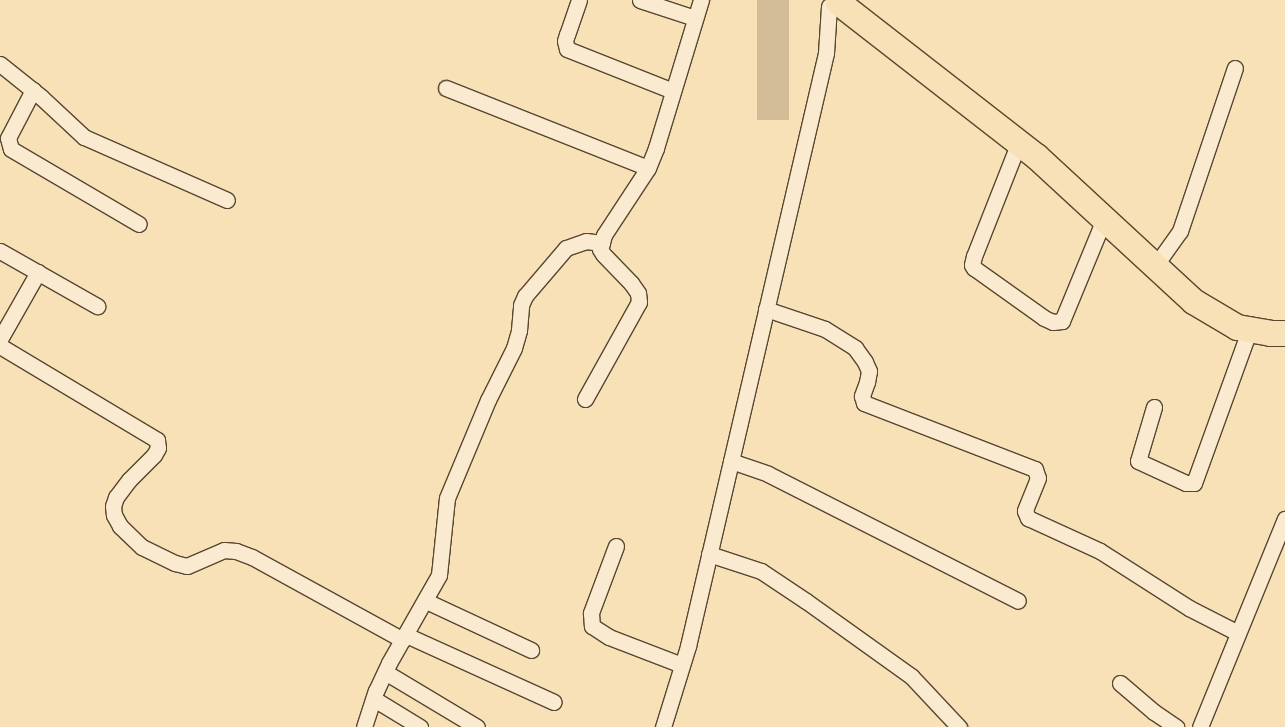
<!DOCTYPE html>
<style>
body{margin:0}
#map{position:relative;width:1285px;height:727px;overflow:hidden;background:#f8e0b7;font-family:"IM FELL Great Primer",serif}
div>[style]{position:absolute}
.green>*{inset:0;background:#d3bd98;transform-origin:0 0}
.roads{filter:drop-shadow(1px 0 #574730) drop-shadow(-1px 0 #574730) drop-shadow(0 1px #574730) drop-shadow(0 -1px #574730)}
.street>*{height:15px;margin:-7.5px;padding:0 7.5px;transform-origin:7.5px;border-radius:7.5px;background:#faebd0}
.primary>*{height:25px;margin:-12.5px;padding:0 12.5px;transform-origin:12.5px;border-radius:12.5px;background:#f8e0b7}
span{translate:-50% -50%;white-space:nowrap;text-align:center;line-height:1.15;-webkit-text-stroke:4px #faebd0;paint-order:stroke}
</style>
<div id="map">
<div class="green">
<div style="left:757px;top:0;width:32px;height:120px"></div>
</div>
<div class="roads">
<div class="street">
<div style="left:579px;top:0;width:36px;rotate:109deg"></div>
<div style="left:567px;top:34px;width:7px;rotate:106deg"></div>
<div style="left:565px;top:41px;width:8px;rotate:76deg"></div>
<div style="left:567px;top:49px;width:114px;rotate:21.6deg"></div>
<div style="left:640px;top:0;width:58px;rotate:18.1deg"></div>
<div style="left:0;top:64px;width:53px;rotate:38.8deg"></div>
<div style="left:41px;top:97px;width:59px;rotate:42.9deg"></div>
<div style="left:84px;top:137px;width:156px;rotate:23.8deg"></div>
<div style="left:446px;top:88px;width:217px;rotate:21.6deg"></div>
<div style="left:33px;top:90px;width:54px;rotate:117.5deg"></div>
<div style="left:8px;top:138px;width:11px;rotate:75deg"></div>
<div style="left:11px;top:149px;width:148px;rotate:30.4deg"></div>
<div style="left:1019px;top:142px;width:123px;rotate:111.5deg"></div>
<div style="left:974px;top:256px;width:9px;rotate:103deg"></div>
<div style="left:972px;top:265px;width:4px;rotate:56deg"></div>
<div style="left:974px;top:268px;width:86px;rotate:35.5deg"></div>
<div style="left:1044px;top:318px;width:10px;rotate:24deg"></div>
<div style="left:1053px;top:322px;width:9px;rotate:-6deg"></div>
<div style="left:1062px;top:321px;width:110px;rotate:-67.6deg"></div>
<div style="left:0;top:251px;width:112px;rotate:29.6deg"></div>
<div style="left:1155px;top:266px;width:43px;rotate:-54.5deg"></div>
<div style="left:1180px;top:231px;width:172px;rotate:-71.4deg"></div>
<div style="left:766px;top:309px;width:62px;rotate:18.7deg"></div>
<div style="left:825px;top:329px;width:36px;rotate:32deg"></div>
<div style="left:855px;top:348px;width:17px;rotate:54deg"></div>
<div style="left:865px;top:362px;width:10px;rotate:66deg"></div>
<div style="left:869px;top:371px;width:11px;rotate:100deg"></div>
<div style="left:867px;top:382px;width:15px;rotate:110deg"></div>
<div style="left:862px;top:396px;width:7px;rotate:74deg"></div>
<div style="left:864px;top:403px;width:183px;rotate:21.1deg"></div>
<div style="left:1035px;top:469px;width:9px;rotate:72deg"></div>
<div style="left:1038px;top:478px;width:35px;rotate:112deg"></div>
<div style="left:1025px;top:511px;width:8px;rotate:67deg"></div>
<div style="left:1028px;top:518px;width:79px;rotate:24.6deg"></div>
<div style="left:1100px;top:551px;width:106px;rotate:32.6deg"></div>
<div style="left:1189px;top:608px;width:55px;rotate:27deg"></div>
<div style="left:0;top:339px;width:77px;rotate:-60.4deg"></div>
<div style="left:0;top:346px;width:183px;rotate:30.9deg"></div>
<div style="left:157px;top:440px;width:8px;rotate:83deg"></div>
<div style="left:158px;top:448px;width:8px;rotate:120deg"></div>
<div style="left:154px;top:455px;width:35px;rotate:135deg"></div>
<div style="left:129px;top:480px;width:21px;rotate:127deg"></div>
<div style="left:116px;top:497px;width:9px;rotate:108deg"></div>
<div style="left:113px;top:506px;width:9px;rotate:84deg"></div>
<div style="left:114px;top:515px;width:13px;rotate:61deg"></div>
<div style="left:120px;top:526px;width:30px;rotate:44deg"></div>
<div style="left:142px;top:547px;width:37px;rotate:26deg"></div>
<div style="left:175px;top:563px;width:12px;rotate:14deg"></div>
<div style="left:187px;top:566px;width:40px;rotate:-23.4deg"></div>
<div style="left:224px;top:550px;width:12px;rotate:5deg"></div>
<div style="left:236px;top:551px;width:17px;rotate:21deg"></div>
<div style="left:252px;top:557px;width:172px;rotate:28.8deg"></div>
<div style="left:585px;top:399px;width:111px;rotate:-60.9deg"></div>
<div style="left:639px;top:302px;width:9px;rotate:-96deg"></div>
<div style="left:638px;top:293px;width:12px;rotate:-125deg"></div>
<div style="left:631px;top:283px;width:40px;rotate:-134deg"></div>
<div style="left:603px;top:254px;width:6px;rotate:-121deg"></div>
<div style="left:600px;top:249px;width:6px;rotate:-72deg"></div>
<div style="left:602px;top:243px;width:8px;rotate:-76deg"></div>
<div style="left:604px;top:235px;width:80px;rotate:-56.7deg"></div>
<div style="left:648px;top:168px;width:22px;rotate:-68deg"></div>
<div style="left:656px;top:148px;width:155px;rotate:-73.1deg"></div>
<div style="left:1154px;top:407px;width:56px;rotate:106.5deg"></div>
<div style="left:1138px;top:461px;width:53px;rotate:24.6deg"></div>
<div style="left:1186px;top:483px;width:8px"></div>
<div style="left:1194px;top:483px;width:162px;rotate:-70.1deg"></div>
<div style="left:731px;top:461px;width:39px;rotate:19deg"></div>
<div style="left:768px;top:474px;width:280px;rotate:26.9deg"></div>
<div style="left:616px;top:546px;width:72px;rotate:110.5deg"></div>
<div style="left:591px;top:613px;width:13px;rotate:86deg"></div>
<div style="left:592px;top:626px;width:20px;rotate:33deg"></div>
<div style="left:609px;top:637px;width:78px;rotate:21deg"></div>
<div style="left:709px;top:554px;width:55px;rotate:18.1deg"></div>
<div style="left:761px;top:571px;width:54px;rotate:33.7deg"></div>
<div style="left:806px;top:601px;width:130px;rotate:35.6deg"></div>
<div style="left:912px;top:677px;width:69px;rotate:46.8deg"></div>
<div style="left:426px;top:601px;width:116px;rotate:25deg"></div>
<div style="left:406px;top:635px;width:162px;rotate:24.4deg"></div>
<div style="left:385px;top:672px;width:107px;rotate:30.9deg"></div>
<div style="left:1120px;top:683px;width:45px;rotate:40.5deg"></div>
<div style="left:1154px;top:712px;width:27px;rotate:34deg"></div>
<div style="left:374px;top:699px;width:54px;rotate:31.3deg"></div>
<div style="left:364px;top:727px;width:38px;rotate:-72deg"></div>
<div style="left:376px;top:691px;width:31px;rotate:-65deg"></div>
<div style="left:389px;top:663px;width:101px;rotate:-60.4deg"></div>
<div style="left:439px;top:575px;width:77px;rotate:-84.1deg"></div>
<div style="left:447px;top:498px;width:106px;rotate:-67.3deg"></div>
<div style="left:488px;top:400px;width:58px;rotate:-63.4deg"></div>
<div style="left:514px;top:348px;width:19px;rotate:-74deg"></div>
<div style="left:519px;top:330px;width:25px;rotate:-85deg"></div>
<div style="left:521px;top:305px;width:10px;rotate:-66deg"></div>
<div style="left:525px;top:296px;width:63px;rotate:-49.5deg"></div>
<div style="left:566px;top:248px;width:21px;rotate:-19deg"></div>
<div style="left:586px;top:241px;width:16px;rotate:7deg"></div>
<div style="left:663px;top:727px;width:85px;rotate:-72.8deg"></div>
<div style="left:688px;top:646px;width:609px;rotate:-76.9deg"></div>
<div style="left:826px;top:53px;width:47px;rotate:-86.3deg"></div>
<div style="left:1200px;top:727px;width:225px;rotate:-67.8deg"></div>
</div>
<div class="primary">
<div style="left:838px;top:2px;width:251px;rotate:37.9deg"></div>
<div style="left:1036px;top:156px;width:214px;rotate:42.7deg"></div>
<div style="left:1193px;top:301px;width:51px;rotate:30.6deg"></div>
<div style="left:1237px;top:327px;width:34px;rotate:10deg"></div>
<div style="left:1270px;top:333px;width:15px"></div>
</div>
</div>
</div>
